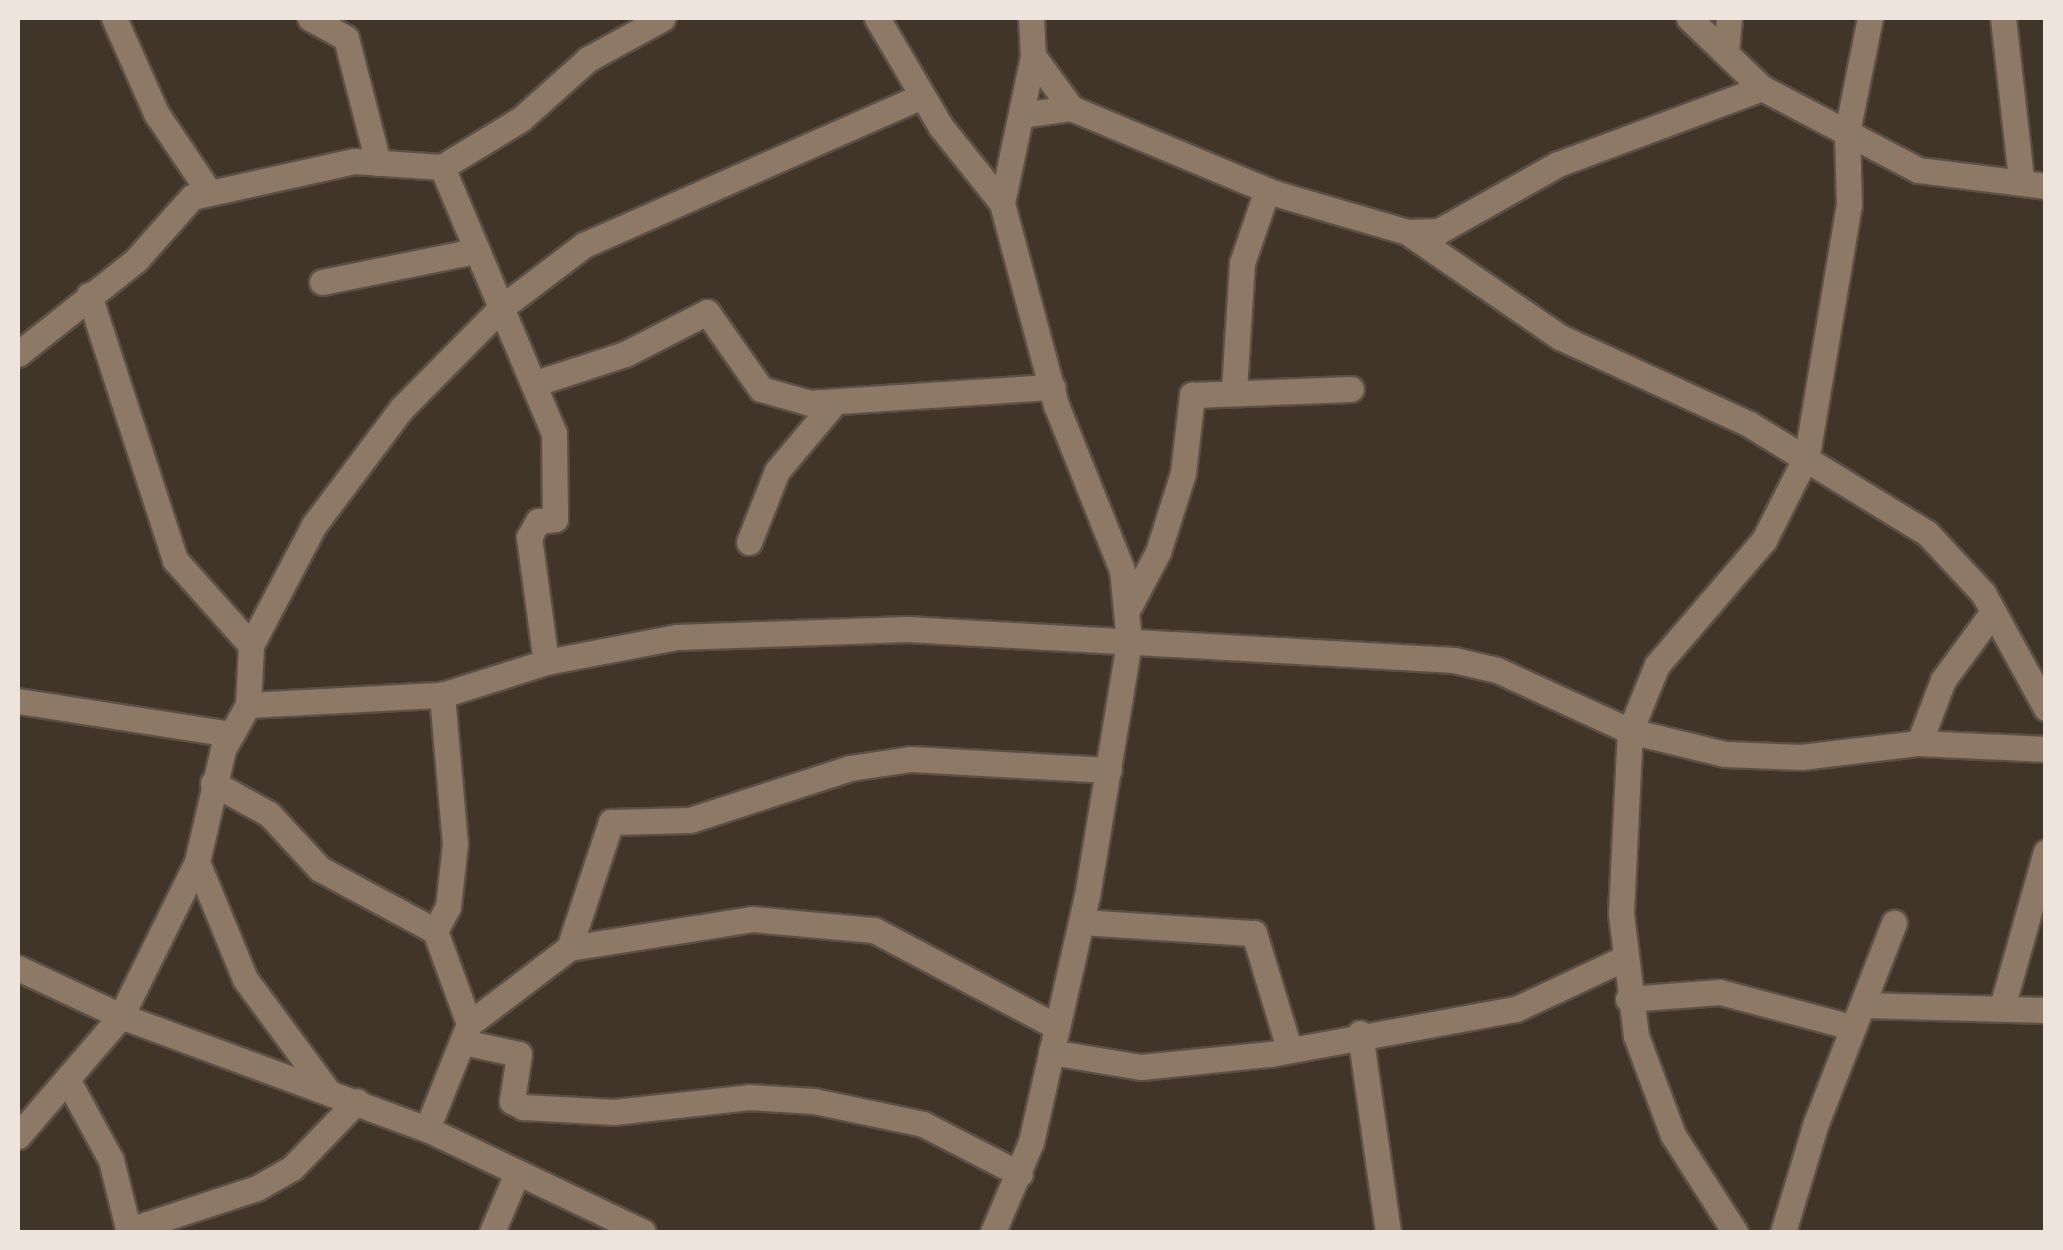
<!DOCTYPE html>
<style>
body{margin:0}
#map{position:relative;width:2063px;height:1250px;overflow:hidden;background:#413429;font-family:Jost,sans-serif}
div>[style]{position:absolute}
.roads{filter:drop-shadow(2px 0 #5c5046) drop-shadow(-2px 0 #5c5046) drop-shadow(0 2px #5c5046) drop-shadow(0 -2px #5c5046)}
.minor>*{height:25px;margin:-12.5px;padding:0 12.5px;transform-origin:12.5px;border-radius:12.5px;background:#8e7966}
span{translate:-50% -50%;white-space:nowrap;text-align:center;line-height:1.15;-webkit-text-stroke:10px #231d18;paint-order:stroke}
.frame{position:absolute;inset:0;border:20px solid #ece4dd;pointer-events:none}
</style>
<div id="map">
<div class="roads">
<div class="minor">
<div style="left:114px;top:18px;width:104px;rotate:66.1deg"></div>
<div style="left:156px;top:113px;width:95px;rotate:56.1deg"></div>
<div style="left:310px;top:18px;width:41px;rotate:29.1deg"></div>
<div style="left:346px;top:38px;width:129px;rotate:75.6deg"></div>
<div style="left:877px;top:18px;width:126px;rotate:59.6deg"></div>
<div style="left:941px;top:127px;width:97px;rotate:51.2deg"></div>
<div style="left:1689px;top:18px;width:101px;rotate:43.8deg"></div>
<div style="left:1762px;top:88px;width:176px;rotate:27.7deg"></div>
<div style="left:1918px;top:170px;width:129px;rotate:7.1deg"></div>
<div style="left:2003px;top:18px;width:162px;rotate:83.6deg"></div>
<div style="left:1726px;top:53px;width:35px;rotate:-85deg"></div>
<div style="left:1033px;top:56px;width:64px;rotate:53.8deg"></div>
<div style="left:1021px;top:115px;width:50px;rotate:-8deg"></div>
<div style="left:1071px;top:108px;width:220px;rotate:22.7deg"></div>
<div style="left:1274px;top:193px;width:139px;rotate:16.3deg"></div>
<div style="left:1407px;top:232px;width:32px;rotate:-2deg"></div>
<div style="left:1439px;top:231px;width:137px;rotate:-29.4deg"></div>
<div style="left:1558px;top:164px;width:218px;rotate:-20.4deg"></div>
<div style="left:442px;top:167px;width:289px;rotate:67.2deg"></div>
<div style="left:554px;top:433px;width:86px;rotate:89.3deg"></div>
<div style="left:555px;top:519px;width:17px;rotate:173deg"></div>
<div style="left:538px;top:521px;width:18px;rotate:119deg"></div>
<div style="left:529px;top:537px;width:126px;rotate:82.3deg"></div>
<div style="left:1407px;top:232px;width:186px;rotate:34.5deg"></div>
<div style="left:1560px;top:337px;width:208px;rotate:24.7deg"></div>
<div style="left:1749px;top:424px;width:209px;rotate:31.5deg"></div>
<div style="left:1927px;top:533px;width:82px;rotate:47deg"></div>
<div style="left:1983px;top:593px;width:131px;rotate:61.3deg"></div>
<div style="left:322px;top:282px;width:156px;rotate:-11.5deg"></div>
<div style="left:89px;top:295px;width:279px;rotate:72deg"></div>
<div style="left:175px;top:560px;width:114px;rotate:48.2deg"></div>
<div style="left:18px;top:354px;width:151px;rotate:-38.5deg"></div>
<div style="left:136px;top:260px;width:84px;rotate:-48.4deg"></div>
<div style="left:192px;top:197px;width:166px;rotate:-12.5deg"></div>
<div style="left:354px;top:161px;width:88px;rotate:3.9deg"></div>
<div style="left:442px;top:167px;width:92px;rotate:-31.3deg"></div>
<div style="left:521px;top:119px;width:90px;rotate:-41.8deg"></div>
<div style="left:588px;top:59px;width:85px;rotate:-28.7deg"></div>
<div style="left:539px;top:382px;width:90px;rotate:-18deg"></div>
<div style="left:625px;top:354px;width:92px;rotate:-27.1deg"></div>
<div style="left:707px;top:312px;width:94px;rotate:55deg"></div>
<div style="left:761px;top:389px;width:51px;rotate:15.9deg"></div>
<div style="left:810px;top:403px;width:243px;rotate:-3.8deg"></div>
<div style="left:1234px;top:390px;width:127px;rotate:-86.4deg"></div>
<div style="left:1242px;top:263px;width:77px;rotate:-71.1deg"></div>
<div style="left:749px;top:542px;width:76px;rotate:-68.5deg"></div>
<div style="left:777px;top:471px;width:90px;rotate:-50deg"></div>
<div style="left:1130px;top:605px;width:60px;rotate:-62.2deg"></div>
<div style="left:1158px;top:552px;width:83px;rotate:-72.4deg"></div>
<div style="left:1183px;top:473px;width:79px;rotate:-83.4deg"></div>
<div style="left:1192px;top:395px;width:159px;rotate:-2.2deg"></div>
<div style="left:18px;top:701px;width:216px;rotate:8.8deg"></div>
<div style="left:248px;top:705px;width:194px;rotate:-3deg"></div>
<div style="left:442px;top:695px;width:109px;rotate:-17.6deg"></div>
<div style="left:546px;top:662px;width:133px;rotate:-10.8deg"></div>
<div style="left:677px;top:637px;width:230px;rotate:-2deg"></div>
<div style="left:907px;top:629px;width:548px;rotate:3.24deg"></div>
<div style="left:1454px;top:660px;width:44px;rotate:13.1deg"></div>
<div style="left:1497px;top:670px;width:146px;rotate:24.6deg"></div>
<div style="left:1630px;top:731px;width:98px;rotate:13.6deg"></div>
<div style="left:1725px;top:754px;width:76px;rotate:2.3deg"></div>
<div style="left:1801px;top:757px;width:119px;rotate:-6.8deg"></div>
<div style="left:1919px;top:743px;width:127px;rotate:2.7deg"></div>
<div style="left:1919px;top:743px;width:67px;rotate:-69.1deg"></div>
<div style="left:1943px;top:680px;width:84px;rotate:-53.7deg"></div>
<div style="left:213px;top:783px;width:64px;rotate:29deg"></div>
<div style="left:269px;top:814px;width:75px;rotate:47.2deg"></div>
<div style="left:320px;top:869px;width:131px;rotate:28.3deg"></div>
<div style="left:435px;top:931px;width:99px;rotate:69.9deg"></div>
<div style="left:469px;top:1024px;width:113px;rotate:111.8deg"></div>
<div style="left:197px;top:862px;width:126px;rotate:67.7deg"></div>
<div style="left:245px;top:979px;width:137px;rotate:53.6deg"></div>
<div style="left:1082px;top:922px;width:172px;rotate:3.7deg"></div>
<div style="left:1254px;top:933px;width:120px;rotate:73.1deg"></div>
<div style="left:435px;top:931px;width:27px;rotate:-62deg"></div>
<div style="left:448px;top:907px;width:63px;rotate:-83.7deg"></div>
<div style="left:455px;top:844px;width:150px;rotate:-95deg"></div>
<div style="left:569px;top:948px;width:133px;rotate:-71.6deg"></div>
<div style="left:611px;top:822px;width:79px;rotate:-1.5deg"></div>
<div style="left:690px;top:820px;width:168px;rotate:-18deg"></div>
<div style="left:850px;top:768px;width:62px;rotate:-8.4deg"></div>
<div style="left:911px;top:759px;width:198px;rotate:3.2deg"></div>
<div style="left:18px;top:968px;width:114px;rotate:25deg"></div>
<div style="left:121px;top:1016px;width:326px;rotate:20.3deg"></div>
<div style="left:427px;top:1129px;width:239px;rotate:25.5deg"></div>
<div style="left:1628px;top:999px;width:92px;rotate:-4.4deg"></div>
<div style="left:1720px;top:992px;width:137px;rotate:14.9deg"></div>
<div style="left:1863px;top:1005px;width:183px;rotate:1.6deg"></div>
<div style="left:2002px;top:1007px;width:161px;rotate:-74.2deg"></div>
<div style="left:469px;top:1024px;width:126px;rotate:-37.2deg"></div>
<div style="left:569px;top:948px;width:185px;rotate:-9deg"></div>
<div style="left:752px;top:919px;width:122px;rotate:5.2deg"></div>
<div style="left:874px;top:930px;width:205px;rotate:27.9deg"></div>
<div style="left:1360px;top:1033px;width:201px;rotate:82deg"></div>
<div style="left:463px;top:1042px;width:57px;rotate:12.1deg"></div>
<div style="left:519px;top:1054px;width:48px;rotate:98.5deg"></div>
<div style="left:512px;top:1101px;width:13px;rotate:29deg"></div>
<div style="left:523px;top:1107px;width:91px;rotate:3.1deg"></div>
<div style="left:614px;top:1112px;width:136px;rotate:-6.3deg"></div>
<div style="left:749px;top:1097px;width:65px;rotate:3.5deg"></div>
<div style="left:814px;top:1101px;width:111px;rotate:11.9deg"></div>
<div style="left:923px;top:1124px;width:109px;rotate:27.3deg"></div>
<div style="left:1051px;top:1052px;width:91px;rotate:9.5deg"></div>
<div style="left:1141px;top:1067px;width:130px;rotate:-5.8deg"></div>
<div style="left:1270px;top:1054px;width:250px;rotate:-10.4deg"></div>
<div style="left:1516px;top:1009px;width:120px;rotate:-25.1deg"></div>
<div style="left:67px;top:1079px;width:92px;rotate:61.5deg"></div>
<div style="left:111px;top:1160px;width:74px;rotate:76deg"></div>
<div style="left:18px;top:1136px;width:158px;rotate:-49.4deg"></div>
<div style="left:121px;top:1016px;width:172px;rotate:-63.7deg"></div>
<div style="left:197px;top:862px;width:116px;rotate:-77deg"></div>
<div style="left:223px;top:749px;width:51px;rotate:-60.4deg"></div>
<div style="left:248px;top:705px;width:60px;rotate:-87.1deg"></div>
<div style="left:251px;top:645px;width:136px;rotate:-62.3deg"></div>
<div style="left:314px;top:525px;width:146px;rotate:-53.1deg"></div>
<div style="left:402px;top:408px;width:141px;rotate:-45.3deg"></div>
<div style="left:501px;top:308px;width:104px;rotate:-37.2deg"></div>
<div style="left:584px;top:245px;width:367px;rotate:-23.8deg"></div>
<div style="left:129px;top:1230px;width:135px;rotate:-18.2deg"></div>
<div style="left:257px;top:1188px;width:40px;rotate:-29.7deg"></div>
<div style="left:292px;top:1168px;width:93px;rotate:-45.9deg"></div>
<div style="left:492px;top:1232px;width:64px;rotate:-67deg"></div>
<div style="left:993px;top:1232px;width:98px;rotate:-67.1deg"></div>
<div style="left:1031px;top:1142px;width:252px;rotate:-77.2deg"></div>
<div style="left:1087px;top:896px;width:258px;rotate:-80.6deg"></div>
<div style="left:1129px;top:641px;width:71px;rotate:-95.6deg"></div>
<div style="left:1122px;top:570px;width:178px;rotate:-111.8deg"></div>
<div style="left:1056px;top:405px;width:209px;rotate:-105deg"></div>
<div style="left:1002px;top:203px;width:150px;rotate:-78.1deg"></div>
<div style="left:1033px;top:56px;width:38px;rotate:-93deg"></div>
<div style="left:1735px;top:1232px;width:115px;rotate:-122.6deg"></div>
<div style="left:1673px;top:1135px;width:106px;rotate:-110.5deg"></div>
<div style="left:1636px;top:1036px;width:124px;rotate:-97deg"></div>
<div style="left:1621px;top:913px;width:182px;rotate:-87.2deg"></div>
<div style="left:1630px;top:731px;width:71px;rotate:-67.8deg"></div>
<div style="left:1657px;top:665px;width:165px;rotate:-49.4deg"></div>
<div style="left:1764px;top:540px;width:95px;rotate:-63.2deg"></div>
<div style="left:1807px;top:455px;width:254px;rotate:-80.5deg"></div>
<div style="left:1849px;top:205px;width:73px;rotate:-91.6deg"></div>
<div style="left:1847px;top:132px;width:116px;rotate:-78.6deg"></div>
<div style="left:1783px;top:1232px;width:114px;rotate:-73.2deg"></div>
<div style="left:1816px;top:1123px;width:215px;rotate:-68.7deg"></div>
</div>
</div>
<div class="frame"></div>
</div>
